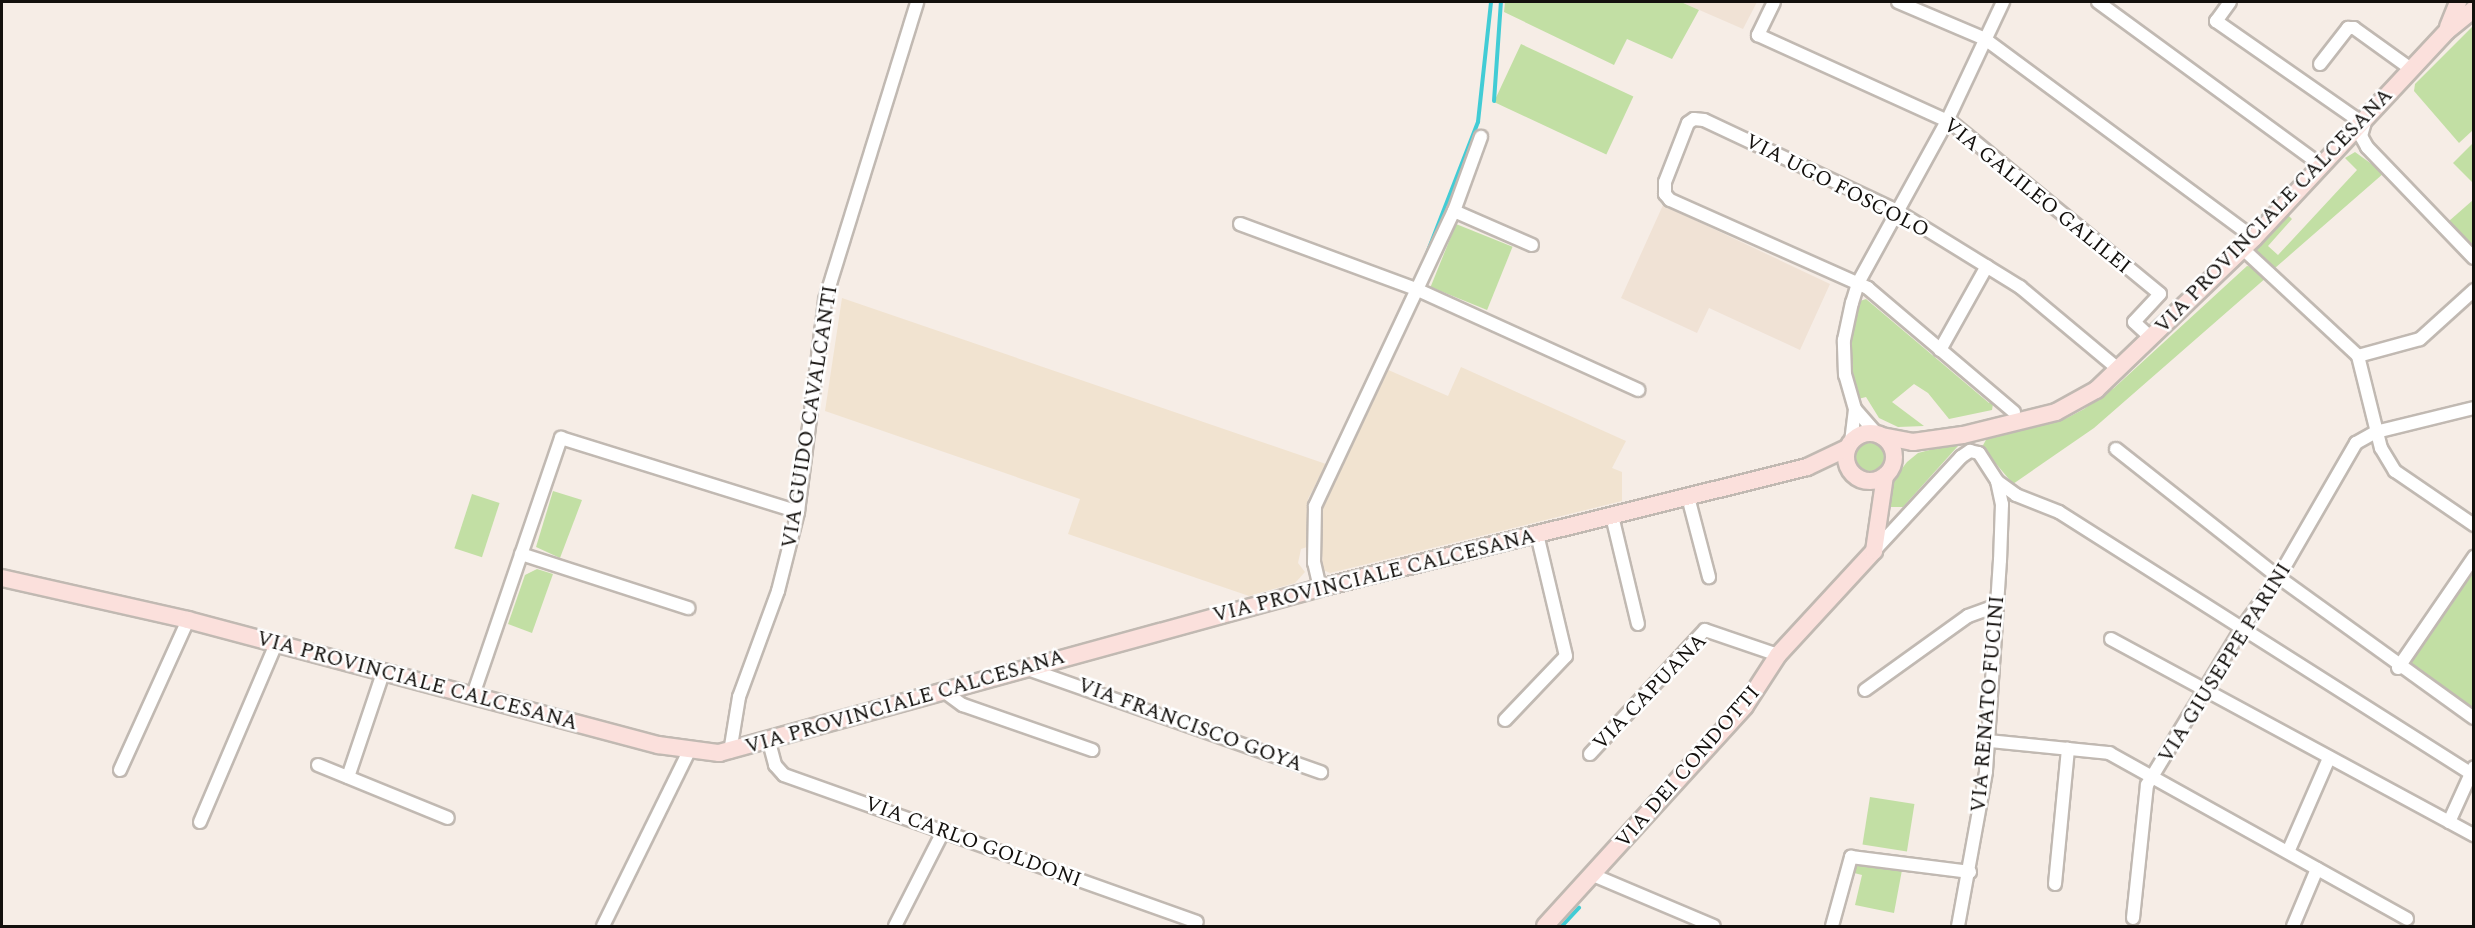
<!DOCTYPE html>
<style>
body{margin:0}
#map{position:relative;width:2475px;height:928px;overflow:hidden;background:#f6ede6;font-family:Spectral,serif}
div>[style]{position:absolute}
.commercial>*{inset:0;background:#f1e3d0}
.built>*{inset:0;background:#f0e2d5}
.green>*{inset:0;background:#c2dfa4;transform-origin:0 0}
.round{border-radius:50%}
.stream>*{height:4px;margin:-2px;padding:0 2px;transform-origin:2px;border-radius:2px;background:#42ccd5}
.roads{filter:drop-shadow(2px 0 #c1b9b2) drop-shadow(-2px 0 #c1b9b2) drop-shadow(0 2px #c1b9b2) drop-shadow(0 -2px #c1b9b2)}
.street>*{height:12px;margin:-6px;padding:0 6px;transform-origin:6px;border-radius:6px;background:#fff}
.secondary>*{height:16px;margin:-8px;padding:0 8px;transform-origin:8px;border-radius:8px;background:#fbe0dc}
.secondary>.ring{margin:-8px;padding:0;box-sizing:content-box;background:none;border:16px solid #fbe0dc;border-radius:50%}
span{translate:-50% -50%;white-space:nowrap;text-align:center;line-height:1.15;-webkit-text-stroke:5px #fff;paint-order:stroke}
.street-label{font-size:21px;color:#13100d}
.frame{position:absolute;inset:0;border:3px solid #13100d;pointer-events:none}
</style>
<div id="map">
<div class="commercial">
<div style="clip-path:polygon(842px 298px,1326px 464px,1308px 499px,1307px 547px,1301px 549px,1298px 563px,1305px 572px,1295px 583px,1249px 596px,1068px 534px,1080px 499px,825px 411px)"></div>
<div style="clip-path:polygon(1461px 367px,1626px 441px,1612px 468px,1622px 472px,1622px 501px,1330px 573px,1323px 570px,1320px 515px,1386px 369px,1448px 396px)"></div>
</div>
<div class="built">
<div style="clip-path:polygon(1681px 2px,1757px 2px,1743px 29px)"></div>
<div style="clip-path:polygon(1663px 205px,1830px 284px,1800px 350px,1709px 308px,1697px 333px,1621px 298px)"></div>
</div>
<div class="green">
<div style="clip-path:polygon(1505px 2px,1681px 2px,1699px 10px,1672px 59px,1627px 39px,1614px 65px,1504px 12px)"></div>
<div style="clip-path:polygon(2473px 26px,2473px 130px,2459px 143px,2414px 91px,2415px 84px)"></div>
<div style="left:1521px;top:44px;width:124px;height:64px;rotate:25deg"></div>
<div style="clip-path:polygon(2473px 143px,2473px 183px,2453px 163px)"></div>
<div style="clip-path:polygon(2355px 152px,2384px 173px,2275px 268px,2255px 249px,2287px 214px,2292px 219px,2268px 246px,2278px 255px,2357px 170px,2345px 158px)"></div>
<div style="clip-path:polygon(2473px 200px,2473px 245px,2449px 221px)"></div>
<div style="left:1456px;top:224px;width:61px;height:68px;rotate:22deg"></div>
<div style="clip-path:polygon(2247px 266px,2255px 267px,2267px 277px,2094px 428px,2013px 484px,1982px 447px,1987px 438px,2067px 418px,2084px 409px,2114px 388px)"></div>
<div style="clip-path:polygon(1866px 299px,1989px 403px,1994px 398px,1992px 410px,1949px 419px,1928px 393px,1914px 384px,1892px 402px,1924px 426px,1898px 427px,1879px 418px,1866px 397px,1858px 399px,1849px 351px,1860px 301px)"></div>
<div class="round" style="left:1856px;top:443px;width:28px;height:28px"></div>
<div style="clip-path:polygon(1953px 444px,1958px 446px,1903px 507px,1888px 507px,1890px 484px,1907px 462px,1918px 453px)"></div>
<div style="clip-path:polygon(553px 491px,582px 500px,560px 558px,536px 547px)"></div>
<div style="left:472px;top:494px;width:29px;height:57px;rotate:18deg"></div>
<div style="clip-path:polygon(537px 569px,553px 574px,532px 633px,508px 624px,525px 575px)"></div>
<div style="clip-path:polygon(2473px 569px,2473px 709px,2407px 665px)"></div>
<div style="left:1870px;top:797px;width:45px;height:48px;rotate:9deg"></div>
<div style="clip-path:polygon(1858px 862px,1902px 870px,1894px 913px,1855px 905px,1862px 875px,1854px 873px)"></div>
</div>
<div class="stream">
<div style="left:1494px;top:101px;width:99px;rotate:-86deg"></div>
<div style="left:1426px;top:256px;width:144px;rotate:-68.8deg"></div>
<div style="left:1478px;top:122px;width:121px;rotate:-83.8deg"></div>
<div style="left:1562px;top:926px;width:25px;rotate:-47deg"></div>
</div>
<div class="roads">
<div class="street">
<div style="left:1774px;top:2px;width:37px;rotate:116deg"></div>
<div style="left:1758px;top:35px;width:213px;rotate:24.4deg"></div>
<div style="left:1952px;top:123px;width:269px;rotate:39.4deg"></div>
<div style="left:2160px;top:294px;width:38px;rotate:133deg"></div>
<div style="left:2134px;top:322px;width:23px;rotate:43deg"></div>
<div style="left:1898px;top:2px;width:95px;rotate:23deg"></div>
<div style="left:1985px;top:39px;width:335px;rotate:36.5deg"></div>
<div style="left:2098px;top:2px;width:276px;rotate:36.2deg"></div>
<div style="left:2230px;top:2px;width:24px;rotate:126deg"></div>
<div style="left:2216px;top:21px;width:177px;rotate:34.9deg"></div>
<div style="left:2320px;top:64px;width:46px;rotate:-52.1deg"></div>
<div style="left:2348px;top:28px;width:6px"></div>
<div style="left:2354px;top:28px;width:70px;rotate:35.7deg"></div>
<div style="left:2365px;top:122px;width:15px;rotate:106deg"></div>
<div style="left:2361px;top:136px;width:13px;rotate:61deg"></div>
<div style="left:2367px;top:147px;width:154px;rotate:46.1deg"></div>
<div style="left:1454px;top:211px;width:85px;rotate:23.6deg"></div>
<div style="left:1240px;top:224px;width:190px;rotate:20.3deg"></div>
<div style="left:1418px;top:290px;width:242px;rotate:24.4deg"></div>
<div style="left:2243px;top:249px;width:157px;rotate:42.9deg"></div>
<div style="left:2358px;top:356px;width:95px;rotate:76deg"></div>
<div style="left:2381px;top:448px;width:27px;rotate:59deg"></div>
<div style="left:2395px;top:471px;width:96px;rotate:34.4deg"></div>
<div style="left:1940px;top:350px;width:96px;rotate:-60.8deg"></div>
<div style="left:2358px;top:356px;width:64px;rotate:-15.3deg"></div>
<div style="left:2420px;top:339px;width:73px;rotate:-42.2deg"></div>
<div style="left:2014px;top:412px;width:192px;rotate:-139.7deg"></div>
<div style="left:1868px;top:288px;width:217px;rotate:-156deg"></div>
<div style="left:1670px;top:200px;width:8px;rotate:-130deg"></div>
<div style="left:1665px;top:194px;width:12px;rotate:-90deg"></div>
<div style="left:1665px;top:182px;width:63px;rotate:-68.7deg"></div>
<div style="left:1688px;top:123px;width:7px;rotate:-34deg"></div>
<div style="left:1694px;top:119px;width:10px;rotate:6deg"></div>
<div style="left:1704px;top:120px;width:213px;rotate:25.2deg"></div>
<div style="left:1897px;top:211px;width:145px;rotate:31.7deg"></div>
<div style="left:2020px;top:287px;width:128px;rotate:39.9deg"></div>
<div style="left:1876px;top:433px;width:32px;rotate:-131deg"></div>
<div style="left:1855px;top:409px;width:35px;rotate:-106deg"></div>
<div style="left:1845px;top:375px;width:35px;rotate:-92deg"></div>
<div style="left:1844px;top:340px;width:38px;rotate:-78deg"></div>
<div style="left:1852px;top:303px;width:21px;rotate:-73deg"></div>
<div style="left:1858px;top:283px;width:185px;rotate:-61.2deg"></div>
<div style="left:1947px;top:121px;width:132px;rotate:-64.8deg"></div>
<div style="left:1851px;top:442px;width:33px;rotate:-83deg"></div>
<div style="left:2116px;top:449px;width:201px;rotate:38.3deg"></div>
<div style="left:2274px;top:574px;width:246px;rotate:35.8deg"></div>
<div style="left:1997px;top:481px;width:24px;rotate:36deg"></div>
<div style="left:2016px;top:495px;width:46px;rotate:21.6deg"></div>
<div style="left:2059px;top:512px;width:487px;rotate:32.4deg"></div>
<div style="left:1688px;top:497px;width:83px;rotate:75.3deg"></div>
<div style="left:1612px;top:516px;width:111px;rotate:76.5deg"></div>
<div style="left:1874px;top:551px;width:128px;rotate:-47.2deg"></div>
<div style="left:1961px;top:457px;width:11px;rotate:-34deg"></div>
<div style="left:1970px;top:451px;width:9px;rotate:13deg"></div>
<div style="left:1979px;top:453px;width:33px;rotate:57deg"></div>
<div style="left:1997px;top:481px;width:24px;rotate:78deg"></div>
<div style="left:2002px;top:504px;width:56px;rotate:92deg"></div>
<div style="left:2000px;top:560px;width:212px;rotate:93.8deg"></div>
<div style="left:1986px;top:772px;width:157px;rotate:100.3deg"></div>
<div style="left:521px;top:554px;width:176px;rotate:17.9deg"></div>
<div style="left:1320px;top:588px;width:26px;rotate:-103deg"></div>
<div style="left:1314px;top:563px;width:57px;rotate:-89deg"></div>
<div style="left:1315px;top:506px;width:326px;rotate:-64.8deg"></div>
<div style="left:1454px;top:211px;width:79px;rotate:-70deg"></div>
<div style="left:2111px;top:639px;width:413px;rotate:28.4deg"></div>
<div style="left:1025px;top:668px;width:314px;rotate:19.4deg"></div>
<div style="left:2398px;top:668px;width:135px;rotate:-55.6deg"></div>
<div style="left:942px;top:690px;width:26px;rotate:36deg"></div>
<div style="left:963px;top:705px;width:137px;rotate:19.2deg"></div>
<div style="left:1865px;top:690px;width:127px;rotate:-35.7deg"></div>
<div style="left:1968px;top:616px;width:30px;rotate:-20deg"></div>
<div style="left:473px;top:695px;width:272px;rotate:-71.1deg"></div>
<div style="left:561px;top:438px;width:248px;rotate:17.3deg"></div>
<div style="left:1505px;top:720px;width:88px;rotate:-46.4deg"></div>
<div style="left:1566px;top:656px;width:125px;rotate:-103.4deg"></div>
<div style="left:1989px;top:741px;width:121px;rotate:5.7deg"></div>
<div style="left:2109px;top:753px;width:341px;rotate:29.1deg"></div>
<div style="left:769px;top:742px;width:24px;rotate:75deg"></div>
<div style="left:775px;top:765px;width:13px;rotate:48deg"></div>
<div style="left:784px;top:775px;width:438px;rotate:19.6deg"></div>
<div style="left:730px;top:752px;width:56px;rotate:-80.7deg"></div>
<div style="left:739px;top:697px;width:113px;rotate:-69.8deg"></div>
<div style="left:778px;top:591px;width:81px;rotate:-75.8deg"></div>
<div style="left:798px;top:512px;width:214px;rotate:-82.7deg"></div>
<div style="left:825px;top:300px;width:312px;rotate:-72.8deg"></div>
<div style="left:1590px;top:754px;width:169px;rotate:-47.2deg"></div>
<div style="left:1705px;top:630px;width:77px;rotate:18.9deg"></div>
<div style="left:318px;top:765px;width:140px;rotate:22.2deg"></div>
<div style="left:120px;top:770px;width:165px;rotate:-65.6deg"></div>
<div style="left:348px;top:777px;width:110px;rotate:-71.4deg"></div>
<div style="left:200px;top:822px;width:194px;rotate:-66.9deg"></div>
<div style="left:2449px;top:822px;width:60px;rotate:-65.6deg"></div>
<div style="left:2288px;top:852px;width:103px;rotate:-66.4deg"></div>
<div style="left:1593px;top:875px;width:131px;rotate:22.9deg"></div>
<div style="left:2055px;top:884px;width:136px;rotate:-84.5deg"></div>
<div style="left:2133px;top:918px;width:134px;rotate:-84deg"></div>
<div style="left:2147px;top:785px;width:184px;rotate:-58.8deg"></div>
<div style="left:2242px;top:628px;width:62px;rotate:-54.2deg"></div>
<div style="left:2278px;top:578px;width:156px;rotate:-60deg"></div>
<div style="left:2356px;top:443px;width:23px;rotate:-29deg"></div>
<div style="left:2376px;top:432px;width:101px;rotate:-13.8deg"></div>
<div style="left:603px;top:926px;width:195px;rotate:-63.8deg"></div>
<div style="left:895px;top:926px;width:108px;rotate:-63deg"></div>
<div style="left:1832px;top:926px;width:72px;rotate:-74.6deg"></div>
<div style="left:1851px;top:857px;width:120px;rotate:7.2deg"></div>
<div style="left:2293px;top:926px;width:62px;rotate:-67.2deg"></div>
</div>
<div class="secondary">
<div style="left:2448px;top:27px;width:27px;rotate:-68deg"></div>
<div class="ring" style="left:1846px;top:433px;width:32px;height:32px"></div>
<div style="left:1882px;top:436px;width:32px;rotate:11deg"></div>
<div style="left:1913px;top:442px;width:50px;rotate:-8deg"></div>
<div style="left:1963px;top:435px;width:96px;rotate:-13.9deg"></div>
<div style="left:2056px;top:412px;width:46px;rotate:-28.8deg"></div>
<div style="left:2096px;top:390px;width:219px;rotate:-43.9deg"></div>
<div style="left:2254px;top:238px;width:283px;rotate:-47deg"></div>
<div style="left:2447px;top:31px;width:35px;rotate:-39deg"></div>
<div style="left:2px;top:578px;width:191px;rotate:12.7deg"></div>
<div style="left:188px;top:620px;width:486px;rotate:14.9deg"></div>
<div style="left:658px;top:745px;width:62px;rotate:7.5deg"></div>
<div style="left:719px;top:753px;width:623px;rotate:-15.35deg"></div>
<div style="left:1320px;top:588px;width:502px;rotate:-13.95deg"></div>
<div style="left:1807px;top:467px;width:44px;rotate:-25.4deg"></div>
<div style="left:1545px;top:926px;width:297px;rotate:-47.7deg"></div>
<div style="left:1745px;top:706px;width:61px;rotate:-57.1deg"></div>
<div style="left:1778px;top:655px;width:142px;rotate:-47.3deg"></div>
<div style="left:1874px;top:551px;width:76px;rotate:-81.7deg"></div>
</div>
</div>
<div class="street-label">
<span style="left:1837px;top:186px;rotate:27deg">VIA UGO FOSCOLO</span>
<span style="left:2037px;top:196px;rotate:39deg">VIA GALILEO GALILEI</span>
<span style="left:2274px;top:211px;rotate:-46deg">VIA PROVINCIALE CALCESANA</span>
<span style="left:810px;top:417px;rotate:-81deg">VIA GUIDO CAVALCANTI</span>
<span style="left:1374px;top:576px;rotate:-14deg">VIA PROVINCIALE CALCESANA</span>
<span style="left:2225px;top:663px;rotate:-58deg">VIA GIUSEPPE PARINI</span>
<span style="left:417px;top:681px;rotate:15deg">VIA PROVINCIALE CALCESANA</span>
<span style="left:1650px;top:692px;rotate:-46deg">VIA CAPUANA</span>
<span style="left:905px;top:702px;rotate:-16deg">VIA PROVINCIALE CALCESANA</span>
<span style="left:1988px;top:704px;rotate:-85deg">VIA RENATO FUCINI</span>
<span style="left:1190px;top:725px;rotate:20deg">VIA FRANCISCO GOYA</span>
<span style="left:1688px;top:767px;rotate:-49deg">VIA DEI CONDOTTI</span>
<span style="left:973px;top:842px;rotate:20deg">VIA CARLO GOLDONI</span>
</div>
<div class="frame"></div>
</div>
